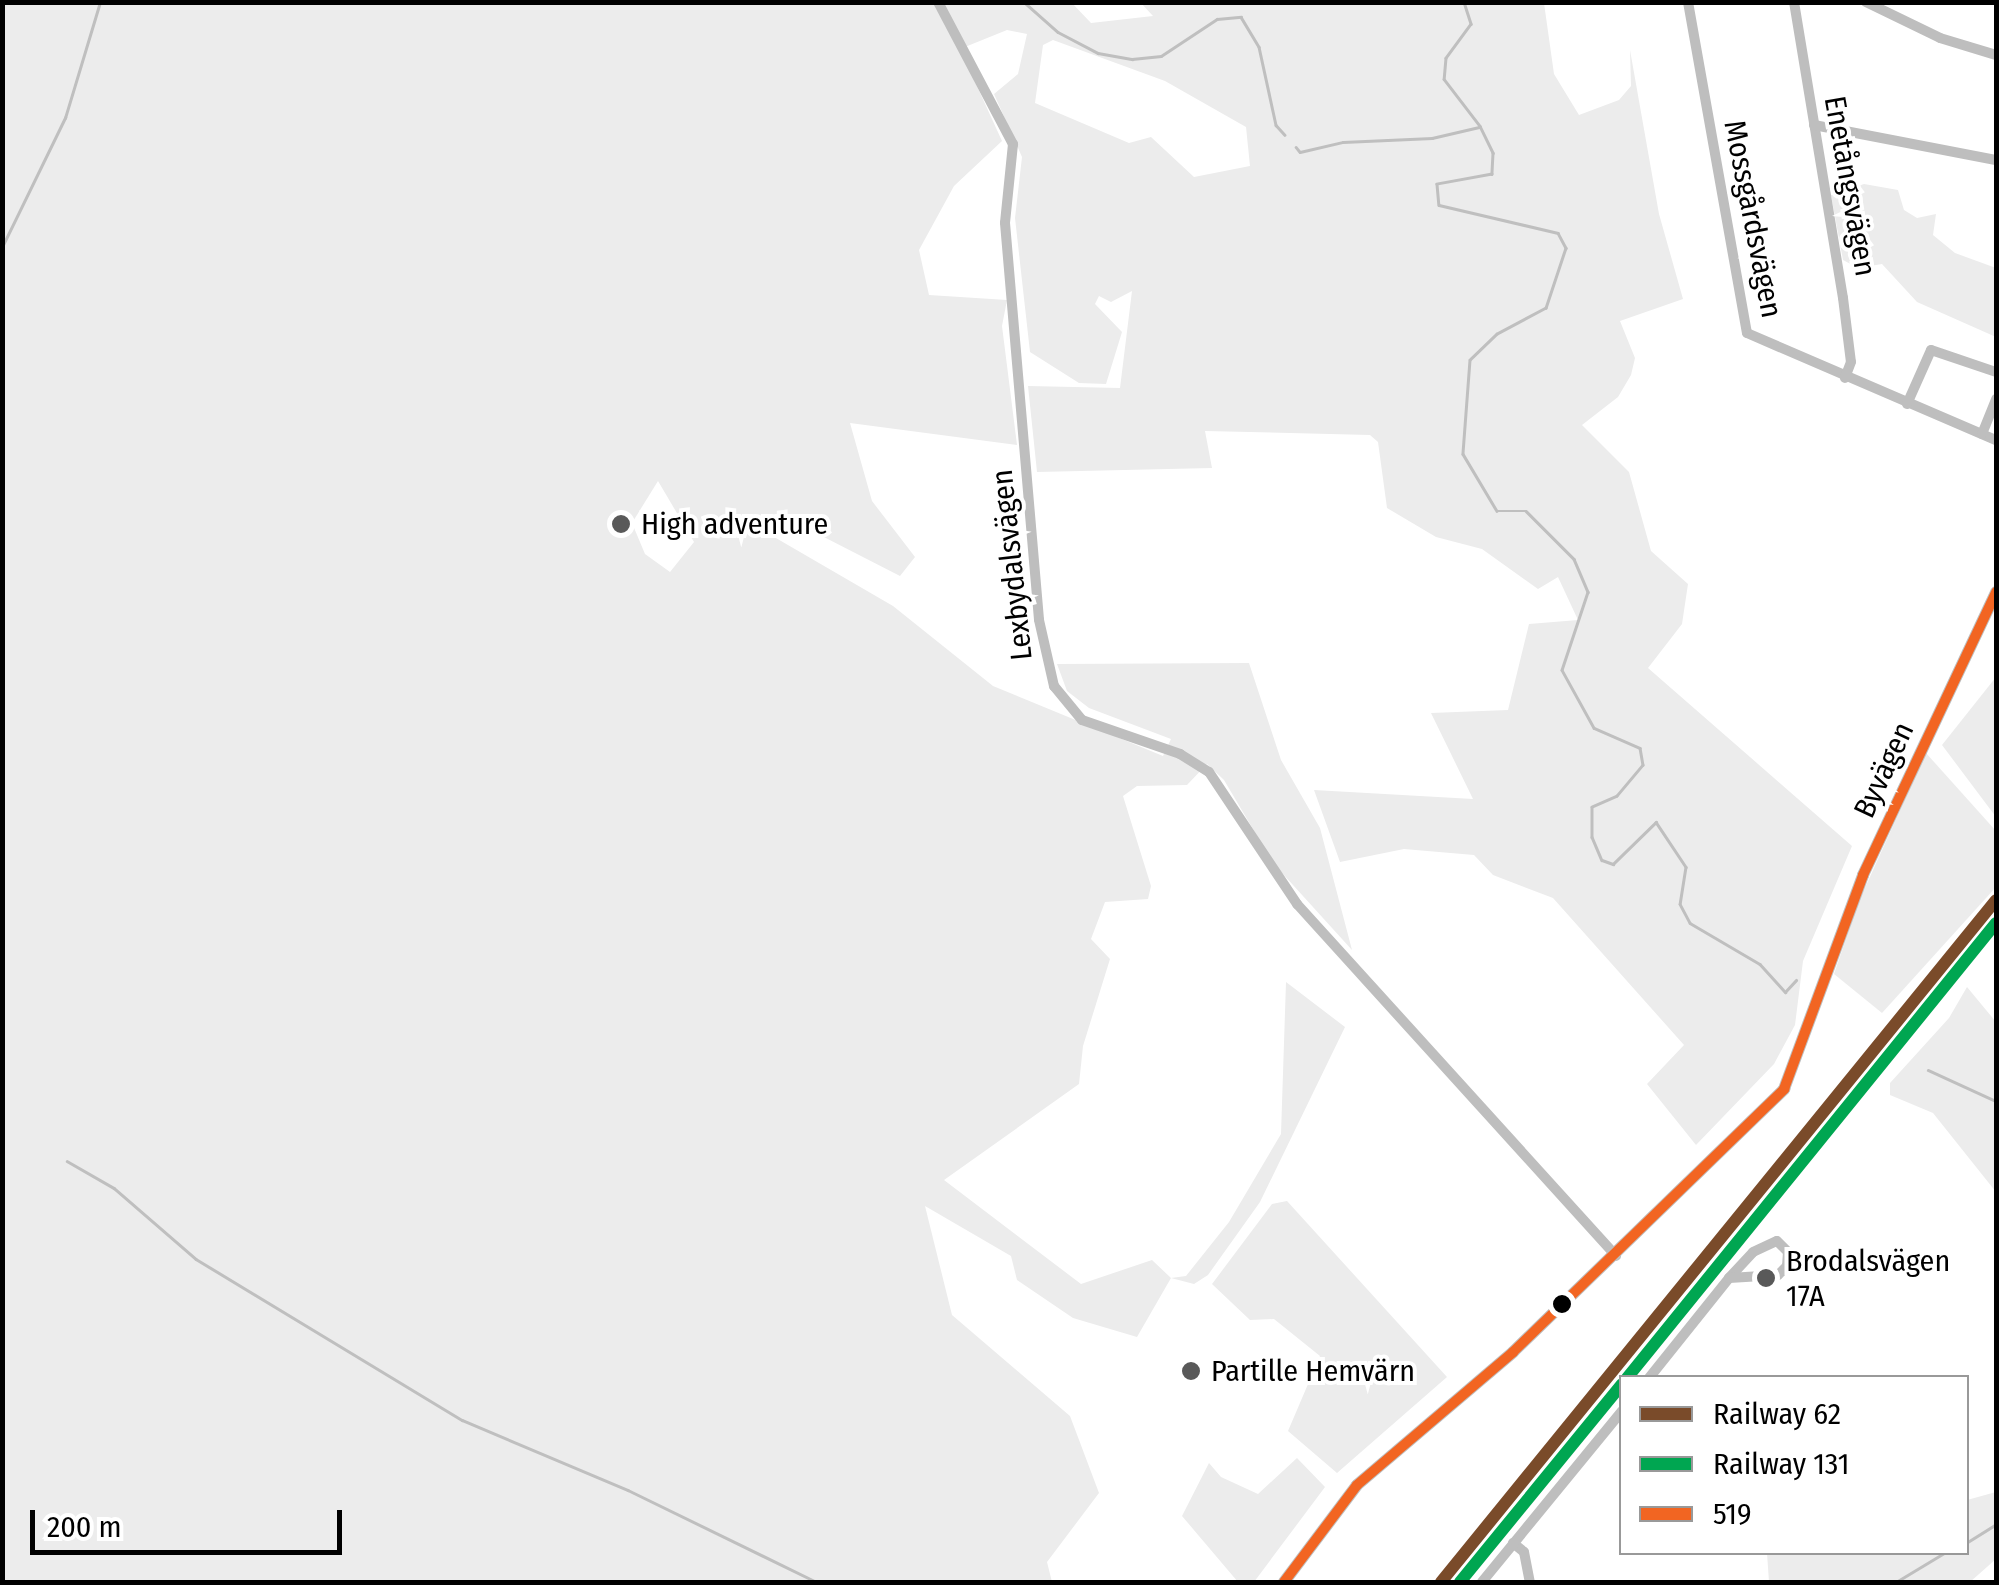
<!DOCTYPE html>
<meta charset="utf-8">
<style>
body{margin:0}
#map{position:relative;width:1999px;height:1585px;overflow:hidden;background:#fff;font-family:"Fira Sans Condensed",sans-serif}
div>[style]{position:absolute}
.green>*{inset:0;background:#ececec}
.stream>*{height:2.5px;margin:-1.25px;padding:0 1.25px;transform-origin:1.25px;border-radius:1.25px;background:#bfbfbf}
.minor>*{height:10px;margin:-5px;padding:0 5px;transform-origin:5px;border-radius:5px;background:#bebebe}
.tertiary>*{height:12px;margin:-6px;padding:0 6px;transform-origin:6px;border-radius:6px;background:#bebebe}
.bus-1>*{height:10px;margin:-5px;padding:0 5px;transform-origin:5px;border-radius:5px;background:#f26522}
.rail-1>*{height:12px;margin:-6px;padding:0 6px;transform-origin:6px;border-radius:6px;background:#7a4b2a}
.rail-2>*{height:12px;margin:-6px;padding:0 6px;transform-origin:6px;border-radius:6px;background:#00a651}
.dots>*{width:28px;height:28px;translate:-50% -50%;box-sizing:border-box;border:5px solid #fff;border-radius:50%}
span{translate:-50% -50%;white-space:nowrap;text-align:center;line-height:1.15;-webkit-text-stroke:8px #fff;paint-order:stroke}
.street-label{font-size:30px;color:#000}
.poi-label{font-size:30px;color:#000}
.left{translate:0 -50%;text-align:left}
.frame{position:absolute;inset:0;border:5px solid #000;pointer-events:none}
.legend{position:absolute;left:1619px;top:1375px;width:350px;height:180px;box-sizing:border-box;background:#fff;border:2px solid #999;margin:0;padding:12px 18px;list-style:none;font-size:30px;color:#000}
.legend li{display:flex;align-items:center;gap:20px;height:50px}
.legend b{width:50px;border:2px solid #999}
.scale{position:absolute;left:30px;top:1510px;width:312px;height:45px;box-sizing:border-box;border:5px solid #000;border-top:0;padding-left:12px;font-size:30px;line-height:35px;white-space:nowrap;color:#000;-webkit-text-stroke:8px #fff;paint-order:stroke}
</style>
<div id="map">
<div class="green">
<div style="clip-path:polygon(evenodd,1071px 2px,1091px 23px,1153px 16px,1140px 2px,1544px 3px,1554px 74px,1579px 115px,1619px 100px,1631px 86px,1630px 50px,1659px 214px,1683px 299px,1620px 321px,1635px 358px,1631px 375px,1618px 397px,1582px 425px,1629px 472px,1651px 551px,1688px 584px,1682px 624px,1648px 668px,1852px 846px,1803px 961px,1795px 1025px,1774px 1064px,1696px 1145px,1647px 1084px,1684px 1045px,1553px 898px,1493px 875px,1474px 855px,1404px 849px,1340px 862px,1314px 790px,1473px 799px,1431px 713px,1508px 710px,1529px 624px,1578px 620px,1558px 577px,1538px 589px,1482px 549px,1436px 537px,1387px 508px,1378px 442px,1370px 435px,1205px 431px,1212px 468px,1037px 472px,1028px 386px,1120px 388px,1132px 291px,1111px 302px,1099px 296px,1095px 304px,1122px 332px,1106px 384px,1079px 383px,1030px 352px,1015px 218px,1022px 157px,994px 94px,1018px 74px,1027px 34px,1007px 30px,960px 49px,1002px 141px,954px 186px,919px 250px,929px 295px,1007px 300px,1002px 326px,1017px 445px,850px 423px,872px 501px,915px 557px,900px 576px,779px 514px,769px 534px,893px 606px,993px 686px,1163px 756px,1171px 739px,1089px 708px,1067px 691px,1057px 664px,1249px 663px,1281px 760px,1320px 828px,1352px 950px,1273px 863px,1224px 780px,1207px 764px,1187px 785px,1137px 786px,1123px 796px,1151px 886px,1148px 899px,1105px 902px,1091px 939px,1110px 959px,1083px 1046px,1079px 1084px,944px 1180px,1081px 1284px,1152px 1260px,1171px 1278px,1186px 1276px,1229px 1222px,1281px 1134px,1286px 982px,1345px 1027px,1260px 1202px,1208px 1275px,1194px 1284px,1171px 1278px,1137px 1337px,1073px 1318px,1017px 1280px,1011px 1256px,925px 1206px,952px 1315px,1070px 1416px,1099px 1493px,1047px 1562px,1052px 1582px,3px 1582px,3px 3px,1071px 2px,1053px 40px,1165px 81px,1246px 127px,1250px 166px,1194px 177px,1151px 137px,1129px 143px,1035px 103px,1043px 45px,1053px 40px,1071px 2px,658px 481px,694px 542px,670px 572px,645px 554px,632px 523px,658px 481px)"></div>
<div style="clip-path:polygon(1864px 184px,1898px 190px,1904px 210px,1917px 218px,1936px 214px,1933px 235px,1955px 253px,1996px 268px,1996px 337px,1917px 302px,1882px 264px,1858px 268px,1843px 260px,1831px 195px)"></div>
<div style="clip-path:polygon(1996px 677px,1996px 817px,1942px 745px)"></div>
<div style="clip-path:polygon(1926px 753px,1996px 831px,1996px 887px,1882px 1013px,1834px 974px,1859px 901px)"></div>
<div style="clip-path:polygon(1967px 987px,1996px 1022px,1996px 1192px,1933px 1113px,1890px 1095px,1890px 1083px,1949px 1018px)"></div>
<div style="clip-path:polygon(1287px 1201px,1447px 1377px,1337px 1473px,1288px 1431px,1320px 1356px,1274px 1319px,1250px 1320px,1212px 1284px,1272px 1204px)"></div>
<div style="clip-path:polygon(1297px 1458px,1325px 1487px,1254px 1582px,1238px 1582px,1182px 1516px,1209px 1463px,1221px 1477px,1258px 1494px)"></div>
<div style="clip-path:polygon(1996px 1492px,1996px 1559px,1970px 1582px,1769px 1582px,1767px 1553px,1966px 1552px,1967px 1500px)"></div>
</div>
<div class="stream">
<div style="left:1024px;top:2px;width:45px;rotate:41.4deg"></div>
<div style="left:1058px;top:32px;width:45px;rotate:27.7deg"></div>
<div style="left:1098px;top:53px;width:35px;rotate:10deg"></div>
<div style="left:1132px;top:59px;width:29px;rotate:-6deg"></div>
<div style="left:1161px;top:56px;width:67px;rotate:-33.5deg"></div>
<div style="left:1217px;top:19px;width:24px;rotate:-5deg"></div>
<div style="left:1241px;top:17px;width:35px;rotate:59deg"></div>
<div style="left:1259px;top:47px;width:80px;rotate:77.7deg"></div>
<div style="left:1276px;top:125px;width:13px;rotate:48deg"></div>
<div style="left:1464px;top:2px;width:23px;rotate:72deg"></div>
<div style="left:1471px;top:24px;width:42px;rotate:126.3deg"></div>
<div style="left:1446px;top:58px;width:21px;rotate:95deg"></div>
<div style="left:1444px;top:79px;width:59px;rotate:52.5deg"></div>
<div style="left:1480px;top:126px;width:30px;rotate:64deg"></div>
<div style="left:1493px;top:153px;width:21px;rotate:93deg"></div>
<div style="left:1492px;top:174px;width:56px;rotate:169.7deg"></div>
<div style="left:1437px;top:184px;width:21px;rotate:85deg"></div>
<div style="left:1439px;top:205px;width:122px;rotate:13.2deg"></div>
<div style="left:1558px;top:233px;width:17px;rotate:62deg"></div>
<div style="left:1566px;top:248px;width:63px;rotate:108.4deg"></div>
<div style="left:1546px;top:308px;width:55px;rotate:152deg"></div>
<div style="left:1497px;top:334px;width:37px;rotate:136deg"></div>
<div style="left:1470px;top:360px;width:94px;rotate:94.3deg"></div>
<div style="left:1463px;top:454px;width:66px;rotate:59.2deg"></div>
<div style="left:1497px;top:511px;width:29px"></div>
<div style="left:1526px;top:511px;width:68px;rotate:45deg"></div>
<div style="left:1574px;top:559px;width:36px;rotate:67deg"></div>
<div style="left:1588px;top:592px;width:82px;rotate:108.4deg"></div>
<div style="left:1562px;top:670px;width:66px;rotate:61.1deg"></div>
<div style="left:1594px;top:728px;width:50px;rotate:23.5deg"></div>
<div style="left:1640px;top:748px;width:17px;rotate:80deg"></div>
<div style="left:1643px;top:765px;width:40px;rotate:130deg"></div>
<div style="left:1617px;top:796px;width:27px;rotate:156deg"></div>
<div style="left:1592px;top:807px;width:30px;rotate:90deg"></div>
<div style="left:1592px;top:837px;width:25px;rotate:67deg"></div>
<div style="left:1602px;top:860px;width:12px;rotate:20deg"></div>
<div style="left:1613px;top:864px;width:60px;rotate:-44.3deg"></div>
<div style="left:1656px;top:822px;width:54px;rotate:56.3deg"></div>
<div style="left:1686px;top:867px;width:37px;rotate:99deg"></div>
<div style="left:1680px;top:904px;width:21px;rotate:62deg"></div>
<div style="left:1690px;top:923px;width:81px;rotate:30.4deg"></div>
<div style="left:1760px;top:964px;width:38px;rotate:48deg"></div>
<div style="left:1785px;top:992px;width:16px;rotate:-47deg"></div>
<div style="left:1296px;top:147px;width:6px;rotate:51deg"></div>
<div style="left:1300px;top:152px;width:44px;rotate:-13.1deg"></div>
<div style="left:1343px;top:142px;width:89px;rotate:-2.6deg"></div>
<div style="left:1432px;top:138px;width:48px;rotate:-13.2deg"></div>
<div style="left:2px;top:247px;width:144px;rotate:-64deg"></div>
<div style="left:65px;top:118px;width:121px;rotate:-73.2deg"></div>
<div style="left:1928px;top:1070px;width:75px;rotate:24.5deg"></div>
<div style="left:67px;top:1161px;width:54px;rotate:29.9deg"></div>
<div style="left:114px;top:1188px;width:108px;rotate:40.9deg"></div>
<div style="left:196px;top:1259px;width:311px;rotate:31.2deg"></div>
<div style="left:462px;top:1420px;width:180px;rotate:22.9deg"></div>
<div style="left:628px;top:1490px;width:210px;rotate:26deg"></div>
<div style="left:1966px;top:1543px;width:36px;rotate:-32deg"></div>
<div style="left:1896px;top:1582px;width:58px;rotate:-31deg"></div>
</div>
<div class="minor">
<div style="left:938px;top:2px;width:161px;rotate:62.2deg"></div>
<div style="left:1013px;top:144px;width:79px;rotate:95.8deg"></div>
<div style="left:1005px;top:223px;width:398px;rotate:85.1deg"></div>
<div style="left:1039px;top:620px;width:68px;rotate:77.2deg"></div>
<div style="left:1054px;top:686px;width:44px;rotate:50.5deg"></div>
<div style="left:1082px;top:720px;width:104px;rotate:19.1deg"></div>
<div style="left:1180px;top:754px;width:34px;rotate:32deg"></div>
<div style="left:1209px;top:772px;width:159px;rotate:56.3deg"></div>
<div style="left:1297px;top:904px;width:475px;rotate:47.8deg"></div>
<div style="left:1688px;top:2px;width:336px;rotate:79.9deg"></div>
<div style="left:1747px;top:333px;width:271px;rotate:23.3deg"></div>
<div style="left:1794px;top:2px;width:300px;rotate:80.6deg"></div>
<div style="left:1843px;top:298px;width:64px;rotate:82.9deg"></div>
<div style="left:1851px;top:362px;width:17px;rotate:111deg"></div>
<div style="left:1866px;top:2px;width:82px;rotate:25.9deg"></div>
<div style="left:1940px;top:38px;width:59px;rotate:16.9deg"></div>
<div style="left:1814px;top:125px;width:185px;rotate:10.9deg"></div>
<div style="left:1907px;top:404px;width:59px;rotate:-66deg"></div>
<div style="left:1931px;top:350px;width:69px;rotate:18.7deg"></div>
<div style="left:1982px;top:434px;width:38px;rotate:-68deg"></div>
<div style="left:1649px;top:1378px;width:128px;rotate:-51.3deg"></div>
<div style="left:1729px;top:1278px;width:35px;rotate:-47deg"></div>
<div style="left:1753px;top:1252px;width:26px;rotate:-25deg"></div>
<div style="left:1777px;top:1241px;width:16px;rotate:45deg"></div>
<div style="left:1788px;top:1252px;width:14px;rotate:94deg"></div>
<div style="left:1787px;top:1266px;width:13px;rotate:135deg"></div>
<div style="left:1778px;top:1275px;width:49px;rotate:176.5deg"></div>
<div style="left:1513px;top:1543px;width:14px;rotate:39deg"></div>
<div style="left:1524px;top:1552px;width:31px;rotate:79deg"></div>
<div style="left:1482px;top:1582px;width:221px;rotate:-50.7deg"></div>
</div>
<div class="tertiary">
<div style="left:1284px;top:1582px;width:121px;rotate:-53deg"></div>
<div style="left:1357px;top:1485px;width:205px;rotate:-40.4deg"></div>
<div style="left:1513px;top:1352px;width:378px;rotate:-44.1deg"></div>
<div style="left:1784px;top:1089px;width:228px;rotate:-69.7deg"></div>
<div style="left:1863px;top:875px;width:313px;rotate:-64.8deg"></div>
</div>
<div class="bus-1">
<div style="left:1284px;top:1582px;width:121px;rotate:-53deg"></div>
<div style="left:1357px;top:1485px;width:205px;rotate:-40.4deg"></div>
<div style="left:1513px;top:1352px;width:378px;rotate:-44.1deg"></div>
<div style="left:1784px;top:1089px;width:228px;rotate:-69.7deg"></div>
<div style="left:1863px;top:875px;width:313px;rotate:-64.8deg"></div>
</div>
<div class="rail-1">
<div style="left:1441px;top:1582px;width:879px;rotate:-50.86deg"></div>
</div>
<div class="rail-2">
<div style="left:1627px;top:1378px;width:586px;rotate:-50.96deg"></div>
<div style="left:1460px;top:1582px;width:256px;rotate:-50.7deg"></div>
</div>
<div class="dots">
<div style="left:621px;top:524px;background:#595959"></div>
<div style="left:1766px;top:1278px;background:#595959"></div>
<div style="left:1562px;top:1304px;background:#000"></div>
<div style="left:1191px;top:1371px;background:#595959"></div>
</div>
<div class="street-label">
<span style="left:1850px;top:186px;rotate:80deg">Enetångsvägen</span>
<span style="left:1753px;top:219px;rotate:79deg">Mossgårdsvägen</span>
<span style="left:1012px;top:565px;rotate:-96deg">Lexbydalsvägen</span>
<span style="left:1884px;top:770px;rotate:-65deg">Byvägen</span>
</div>
<div class="poi-label">
<span class="left" style="left:641px;top:524px">High adventure</span>
<span class="left" style="left:1786px;top:1278px">Brodalsvägen<br>17A</span>
<span class="left" style="left:1211px;top:1371px">Partille Hemvärn</span>
</div>
<div class="frame"></div>
<ul class="legend">
<li><b style="height:12px;background:#7a4b2a"></b>Railway 62</li>
<li><b style="height:12px;background:#00a651"></b>Railway 131</li>
<li><b style="height:12px;background:#f26522"></b>519</li>
</ul>
<div class="scale">200 m</div>
</div>
